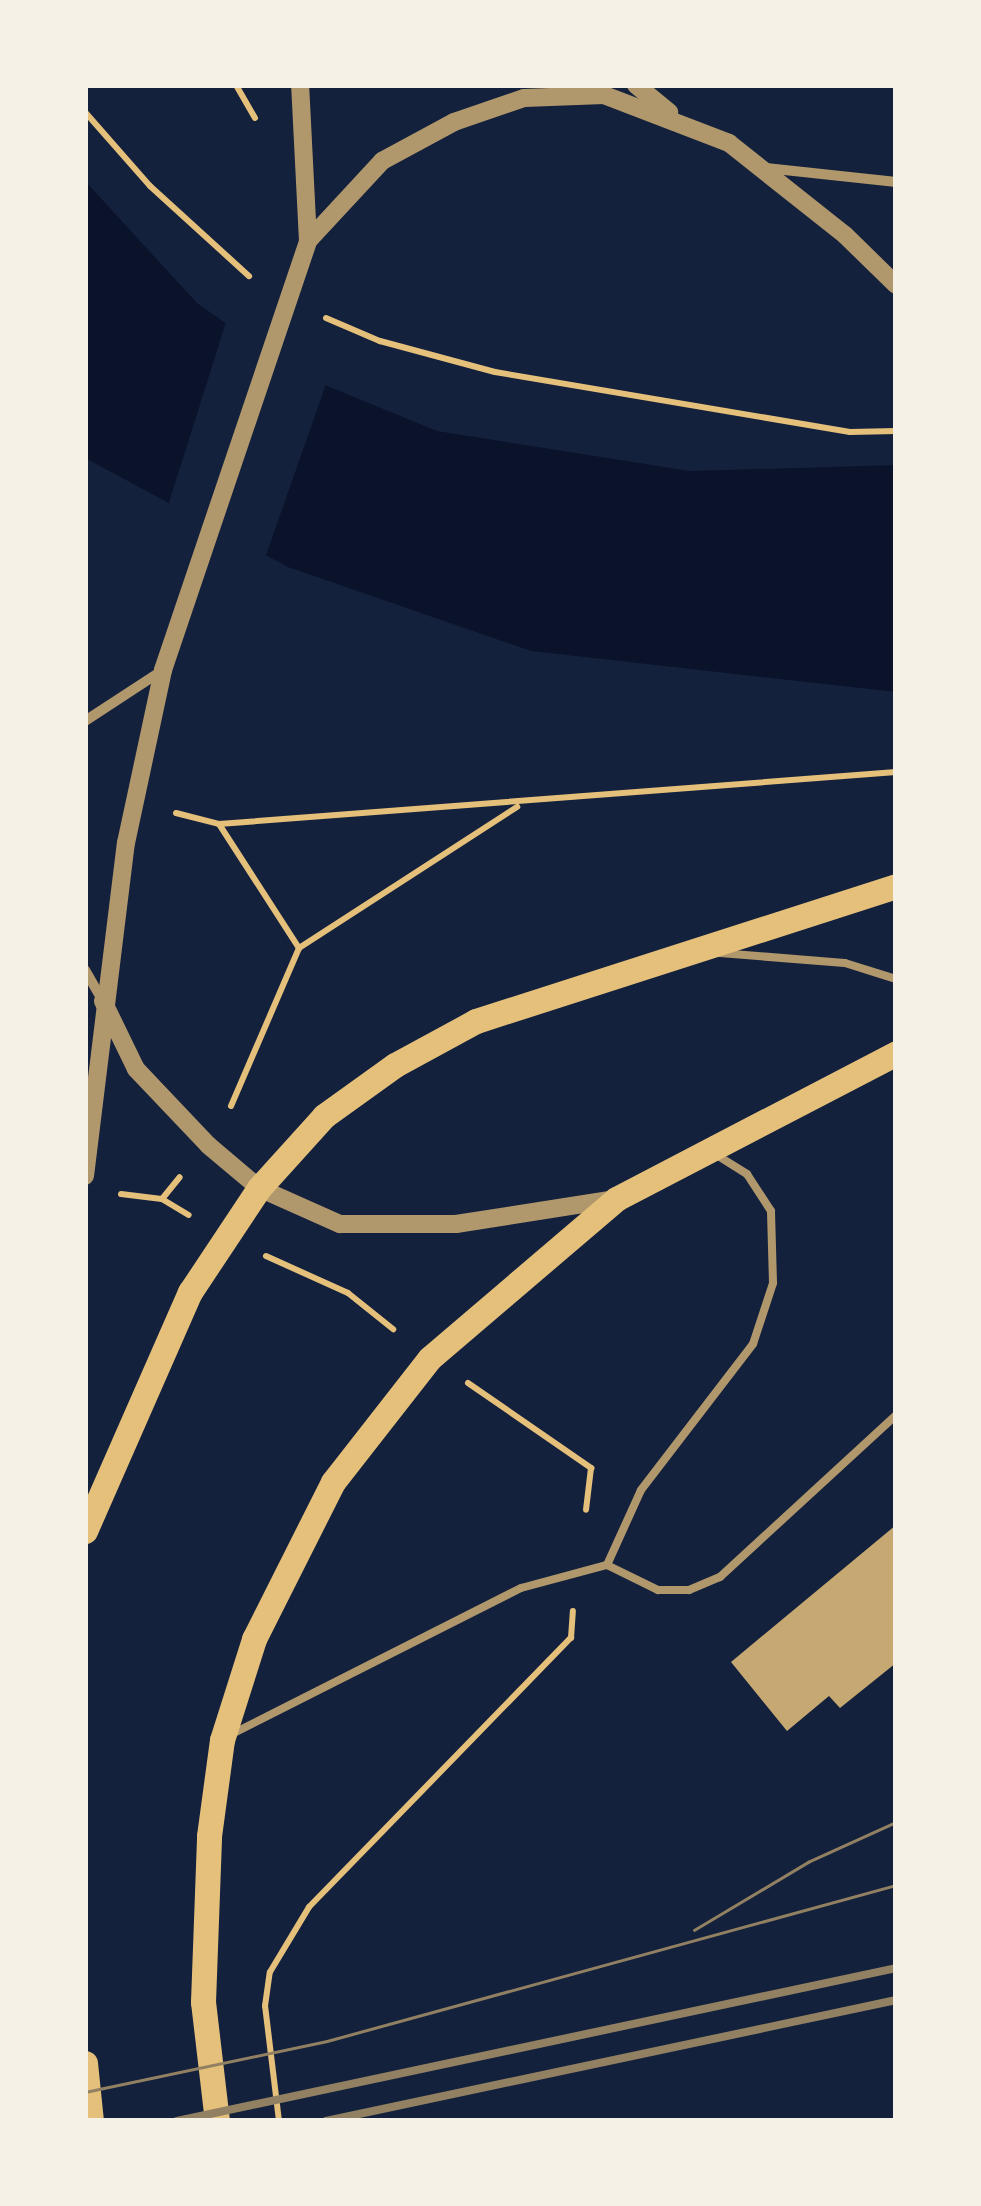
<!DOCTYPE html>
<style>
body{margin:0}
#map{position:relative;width:981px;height:2206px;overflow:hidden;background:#14213d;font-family:"IBM Plex Sans",sans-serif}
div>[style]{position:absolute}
.water>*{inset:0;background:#0b132b}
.pier>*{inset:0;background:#14213d}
.building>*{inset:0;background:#c6a872}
.path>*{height:6px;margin:-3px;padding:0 3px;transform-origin:3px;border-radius:3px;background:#e5c07b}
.service>*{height:8px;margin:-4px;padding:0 4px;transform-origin:4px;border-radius:4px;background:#b1986c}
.minor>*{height:10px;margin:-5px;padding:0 5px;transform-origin:5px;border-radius:5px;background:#b1986c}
.tertiary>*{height:18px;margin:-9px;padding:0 9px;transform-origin:9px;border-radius:9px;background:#b1986c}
.primary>*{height:25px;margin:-12.5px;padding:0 12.5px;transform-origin:12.5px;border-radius:12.5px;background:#e5c07b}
.tram>*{height:2.5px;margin:-1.25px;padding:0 1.25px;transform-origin:1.25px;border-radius:1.25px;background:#918062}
.rail>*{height:8px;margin:-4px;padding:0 4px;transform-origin:4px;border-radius:4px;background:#918062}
span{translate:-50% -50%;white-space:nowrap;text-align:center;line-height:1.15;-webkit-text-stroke:8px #f6f1e7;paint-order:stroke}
.frame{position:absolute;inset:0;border:88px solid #f6f1e7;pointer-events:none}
</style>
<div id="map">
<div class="water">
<div style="clip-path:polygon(85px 181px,197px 303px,298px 374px,437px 431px,690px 471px,896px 465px,896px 692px,531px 651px,288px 567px,85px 458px)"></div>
</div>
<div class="pier">
<div style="clip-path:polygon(227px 319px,327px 381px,264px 561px,166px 512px)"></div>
</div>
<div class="building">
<div style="clip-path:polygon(896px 1525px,896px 1663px,840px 1708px,829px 1696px,787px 1731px,731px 1662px)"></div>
</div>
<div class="path">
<div style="left:236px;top:85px;width:38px;rotate:60deg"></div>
<div style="left:85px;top:112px;width:98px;rotate:48.7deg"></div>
<div style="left:150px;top:186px;width:134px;rotate:42.3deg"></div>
<div style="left:326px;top:318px;width:59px;rotate:23.1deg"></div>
<div style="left:380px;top:341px;width:119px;rotate:15.1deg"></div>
<div style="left:495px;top:372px;width:360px;rotate:9.6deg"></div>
<div style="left:850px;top:432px;width:46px;rotate:-1.2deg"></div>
<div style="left:176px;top:813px;width:44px;rotate:14.3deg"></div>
<div style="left:219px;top:824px;width:679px;rotate:-4.39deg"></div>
<div style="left:219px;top:824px;width:148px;rotate:57.2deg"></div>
<div style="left:231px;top:1106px;width:172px;rotate:-66.7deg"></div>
<div style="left:299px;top:948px;width:260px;rotate:-32.9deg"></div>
<div style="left:121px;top:1194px;width:41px;rotate:7deg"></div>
<div style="left:162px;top:1199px;width:31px;rotate:31deg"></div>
<div style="left:162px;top:1199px;width:28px;rotate:-51deg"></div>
<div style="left:266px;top:1256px;width:90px;rotate:24.3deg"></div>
<div style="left:348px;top:1293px;width:58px;rotate:38.7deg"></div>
<div style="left:468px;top:1383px;width:150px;rotate:34.6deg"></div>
<div style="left:591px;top:1468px;width:42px;rotate:96.8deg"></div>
<div style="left:279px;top:2121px;width:116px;rotate:-96.9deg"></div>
<div style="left:265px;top:2006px;width:34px;rotate:-82deg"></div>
<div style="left:270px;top:1972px;width:76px;rotate:-59deg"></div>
<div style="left:309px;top:1907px;width:376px;rotate:-45.8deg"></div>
<div style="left:571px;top:1638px;width:27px;rotate:-86deg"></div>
</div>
<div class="service">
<div style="left:720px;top:953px;width:125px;rotate:4.6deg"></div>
<div style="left:845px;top:963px;width:53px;rotate:17.4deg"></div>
<div style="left:607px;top:1565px;width:82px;rotate:-65.6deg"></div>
<div style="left:641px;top:1490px;width:184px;rotate:-52.5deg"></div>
<div style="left:753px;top:1344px;width:64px;rotate:-71.8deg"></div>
<div style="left:773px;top:1283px;width:72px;rotate:-91.6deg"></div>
<div style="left:771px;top:1211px;width:44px;rotate:-123deg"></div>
<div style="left:747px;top:1174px;width:38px;rotate:-148deg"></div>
<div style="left:230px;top:1735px;width:326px;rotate:-26.8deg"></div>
<div style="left:521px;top:1588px;width:89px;rotate:-15deg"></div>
<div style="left:607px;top:1565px;width:57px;rotate:26.1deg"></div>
<div style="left:658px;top:1590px;width:31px"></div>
<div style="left:689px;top:1590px;width:34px;rotate:-23deg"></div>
<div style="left:720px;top:1577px;width:239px;rotate:-42.6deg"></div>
</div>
<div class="minor">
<div style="left:766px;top:168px;width:131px;rotate:6.1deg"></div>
<div style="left:85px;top:721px;width:93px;rotate:-33.2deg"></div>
<div style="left:85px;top:970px;width:34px;rotate:60deg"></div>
</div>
<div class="tertiary">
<div style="left:636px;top:85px;width:43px;rotate:39.3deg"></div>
<div style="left:308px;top:241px;width:109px;rotate:-47.2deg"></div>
<div style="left:382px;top:161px;width:82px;rotate:-28.4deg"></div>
<div style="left:454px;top:122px;width:74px;rotate:-18.9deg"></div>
<div style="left:524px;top:98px;width:80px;rotate:-2.1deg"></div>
<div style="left:604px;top:95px;width:134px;rotate:21deg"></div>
<div style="left:729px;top:143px;width:148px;rotate:38.4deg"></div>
<div style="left:845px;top:235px;width:71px;rotate:44.4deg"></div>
<div style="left:103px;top:1001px;width:76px;rotate:64.1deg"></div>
<div style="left:136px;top:1069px;width:105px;rotate:46.5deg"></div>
<div style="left:208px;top:1145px;width:67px;rotate:40.1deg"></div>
<div style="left:259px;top:1188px;width:89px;rotate:24deg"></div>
<div style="left:340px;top:1224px;width:116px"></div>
<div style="left:456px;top:1224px;width:162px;rotate:-8.9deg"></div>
<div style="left:85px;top:1176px;width:336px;rotate:-83deg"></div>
<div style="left:126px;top:843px;width:177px;rotate:-77.9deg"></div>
<div style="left:163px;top:670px;width:453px;rotate:-71.3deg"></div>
<div style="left:308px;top:241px;width:156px;rotate:-92.9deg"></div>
</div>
<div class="primary">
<div style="left:85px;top:1531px;width:261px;rotate:-66.3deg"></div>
<div style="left:190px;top:1292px;width:125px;rotate:-56.4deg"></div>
<div style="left:259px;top:1188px;width:97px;rotate:-47.9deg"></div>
<div style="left:324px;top:1116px;width:87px;rotate:-35.7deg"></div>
<div style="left:395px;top:1065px;width:92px;rotate:-28.5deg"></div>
<div style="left:476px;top:1021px;width:441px;rotate:-17.8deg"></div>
<div style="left:85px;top:2063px;width:58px;rotate:84.1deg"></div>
<div style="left:217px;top:2121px;width:120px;rotate:-96.7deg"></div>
<div style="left:203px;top:2002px;width:166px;rotate:-87.9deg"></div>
<div style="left:209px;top:1836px;width:97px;rotate:-82.3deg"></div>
<div style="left:222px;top:1740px;width:106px;rotate:-72.4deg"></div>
<div style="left:254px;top:1639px;width:176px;rotate:-63.3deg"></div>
<div style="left:333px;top:1482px;width:157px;rotate:-52deg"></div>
<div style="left:430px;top:1358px;width:245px;rotate:-40.5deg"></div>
<div style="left:616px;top:1199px;width:316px;rotate:-27.5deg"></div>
</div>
<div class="tram">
<div style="left:694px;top:1930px;width:133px;rotate:-30.8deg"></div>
<div style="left:808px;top:1862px;width:97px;rotate:-24.4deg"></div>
<div style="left:85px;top:2092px;width:247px;rotate:-11.9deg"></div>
<div style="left:327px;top:2041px;width:590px;rotate:-15.33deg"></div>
</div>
<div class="rail">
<div style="left:177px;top:2121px;width:735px;rotate:-12.01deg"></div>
<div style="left:326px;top:2121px;width:583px;rotate:-11.98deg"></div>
</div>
<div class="frame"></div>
</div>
